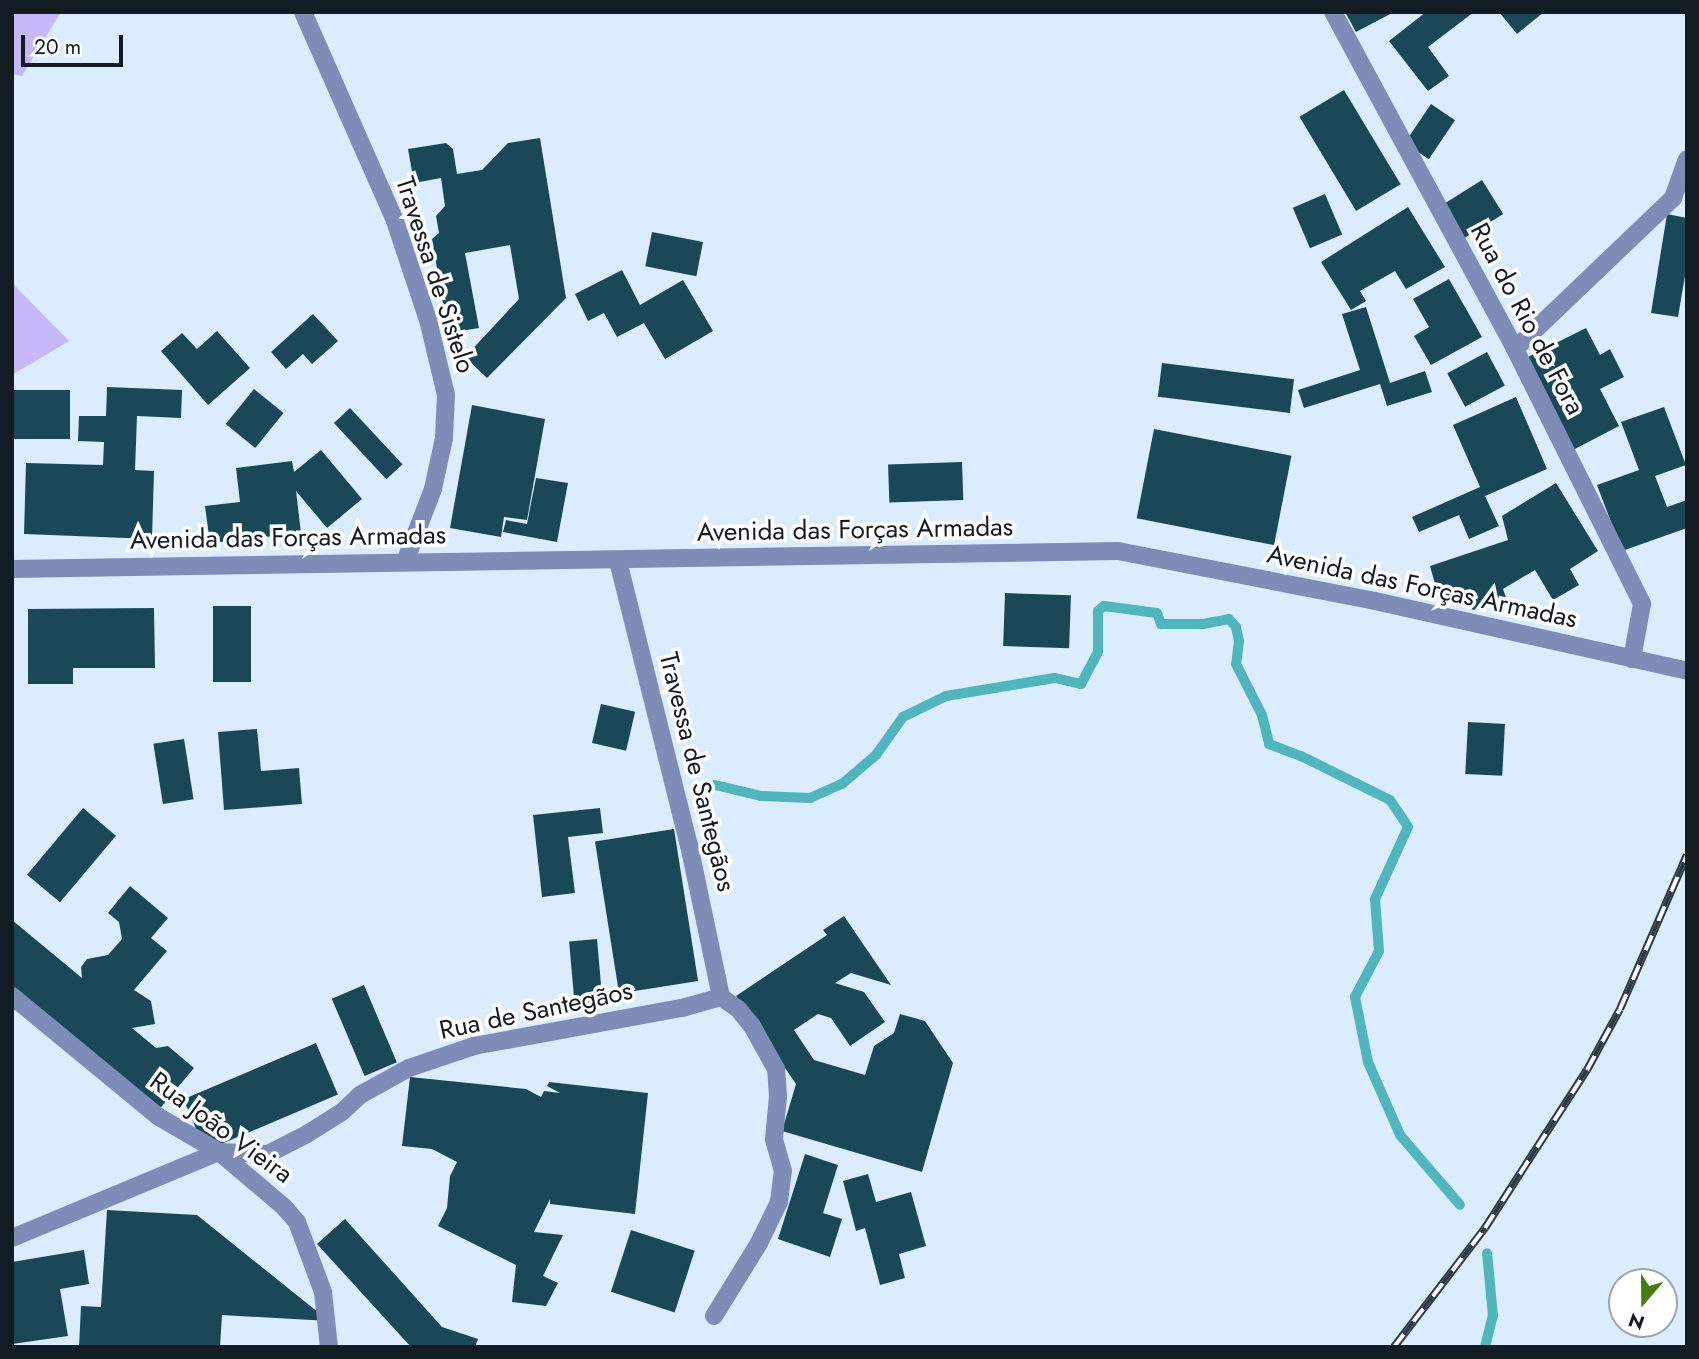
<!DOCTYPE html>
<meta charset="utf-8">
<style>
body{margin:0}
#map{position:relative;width:1699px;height:1359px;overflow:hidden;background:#daecfe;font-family:Jost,sans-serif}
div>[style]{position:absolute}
.green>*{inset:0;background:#c6b8f8}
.stream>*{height:10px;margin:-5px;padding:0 5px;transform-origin:5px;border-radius:5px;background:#50b5bd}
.building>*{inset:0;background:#1b4859;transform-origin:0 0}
.minor>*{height:18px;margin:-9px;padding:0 9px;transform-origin:9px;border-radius:9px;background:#7e8cb8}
.tertiary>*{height:18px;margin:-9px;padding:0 9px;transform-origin:9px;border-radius:9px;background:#7e8cb8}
.rail>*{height:8px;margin-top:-4px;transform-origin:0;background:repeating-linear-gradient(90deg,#fff 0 16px,#2f3942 0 32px);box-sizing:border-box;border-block:2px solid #2f3942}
span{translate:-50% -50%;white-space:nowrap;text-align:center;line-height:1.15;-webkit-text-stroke:7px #fff;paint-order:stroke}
.street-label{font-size:26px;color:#131b23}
.frame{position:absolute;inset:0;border:14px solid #131b23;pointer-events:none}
.north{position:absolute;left:1608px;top:1268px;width:70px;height:70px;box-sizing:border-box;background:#fff;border:2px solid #a1a4a7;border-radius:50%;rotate:200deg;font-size:19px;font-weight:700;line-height:28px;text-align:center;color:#131b23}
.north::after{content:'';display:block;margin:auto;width:24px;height:32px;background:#467c10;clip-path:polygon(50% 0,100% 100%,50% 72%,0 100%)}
.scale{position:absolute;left:21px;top:35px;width:102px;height:32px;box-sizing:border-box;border:4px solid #131b23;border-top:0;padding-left:9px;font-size:21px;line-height:24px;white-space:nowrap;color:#131b23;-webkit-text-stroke:5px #fff;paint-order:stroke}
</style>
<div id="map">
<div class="green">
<div style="clip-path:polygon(12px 12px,61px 12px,22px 76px,12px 74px)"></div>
<div style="clip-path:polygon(12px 283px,69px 341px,12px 375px)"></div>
</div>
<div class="stream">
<div style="left:715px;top:785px;width:47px;rotate:13.4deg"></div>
<div style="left:761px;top:796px;width:49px;rotate:2.3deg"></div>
<div style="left:810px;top:798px;width:35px;rotate:-24deg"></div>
<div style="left:842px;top:784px;width:45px;rotate:-40.5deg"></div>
<div style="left:876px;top:755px;width:47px;rotate:-54.6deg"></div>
<div style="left:903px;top:717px;width:48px;rotate:-26deg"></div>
<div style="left:946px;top:696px;width:110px;rotate:-9.4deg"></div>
<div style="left:1055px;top:678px;width:27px;rotate:13deg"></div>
<div style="left:1081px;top:684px;width:36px;rotate:-62deg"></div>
<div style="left:1098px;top:652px;width:41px;rotate:-90deg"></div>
<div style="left:1098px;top:611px;width:8px;rotate:-40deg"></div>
<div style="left:1104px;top:606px;width:53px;rotate:7.5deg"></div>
<div style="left:1157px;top:613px;width:12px;rotate:70deg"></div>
<div style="left:1161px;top:624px;width:42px"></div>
<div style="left:1203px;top:624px;width:26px;rotate:-11deg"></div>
<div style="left:1229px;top:619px;width:11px;rotate:49deg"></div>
<div style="left:1236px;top:627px;width:14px;rotate:78deg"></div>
<div style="left:1239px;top:641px;width:23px;rotate:97deg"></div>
<div style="left:1236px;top:664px;width:57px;rotate:63deg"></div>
<div style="left:1262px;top:715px;width:30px;rotate:76deg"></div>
<div style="left:1269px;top:744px;width:34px;rotate:21deg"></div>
<div style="left:1301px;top:756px;width:99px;rotate:26.3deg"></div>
<div style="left:1390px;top:800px;width:32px;rotate:56deg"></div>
<div style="left:1408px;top:827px;width:79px;rotate:114.6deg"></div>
<div style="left:1375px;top:899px;width:52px;rotate:85.6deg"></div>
<div style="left:1379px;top:951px;width:52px;rotate:117.6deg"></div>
<div style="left:1355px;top:997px;width:66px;rotate:78.7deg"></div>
<div style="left:1368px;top:1062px;width:80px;rotate:66.3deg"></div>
<div style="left:1400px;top:1135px;width:92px;rotate:49.4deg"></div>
<div style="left:1485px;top:1347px;width:32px;rotate:-76deg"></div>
<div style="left:1493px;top:1316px;width:63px;rotate:-95.4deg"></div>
</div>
<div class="building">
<div style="clip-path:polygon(1345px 12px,1394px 12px,1356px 32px)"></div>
<div style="clip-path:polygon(1426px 12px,1474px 12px,1428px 47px,1449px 76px,1428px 91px,1389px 41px)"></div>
<div style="clip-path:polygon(1499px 12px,1544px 12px,1517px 34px)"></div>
<div style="left:1344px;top:90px;width:110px;height:52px;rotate:59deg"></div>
<div style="left:1431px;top:104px;width:29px;height:47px;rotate:34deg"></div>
<div style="clip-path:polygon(540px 138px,566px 298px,487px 378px,465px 357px,519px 299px,510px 245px,465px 253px,479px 328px,448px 333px,432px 239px,439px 233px,436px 216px,445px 206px,441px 178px,414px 183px,408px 149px,446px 143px,453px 149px,457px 174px,482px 170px,508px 143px)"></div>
<div style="left:1482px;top:180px;width:40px;height:47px;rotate:58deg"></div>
<div style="left:1325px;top:194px;width:44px;height:35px;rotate:67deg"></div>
<div style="clip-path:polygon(1408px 207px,1445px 267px,1406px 289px,1395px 271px,1360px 291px,1366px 301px,1351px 310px,1321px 262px)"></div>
<div style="clip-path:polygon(1667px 214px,1687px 218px,1687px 264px,1678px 317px,1651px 313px)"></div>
<div style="left:652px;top:232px;width:52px;height:35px;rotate:11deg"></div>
<div style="clip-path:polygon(622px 270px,640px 305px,683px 280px,713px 331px,665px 359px,644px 323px,617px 337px,604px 313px,588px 321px,575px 294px)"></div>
<div style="clip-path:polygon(1449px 279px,1482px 337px,1431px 365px,1414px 336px,1429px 327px,1413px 299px)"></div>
<div style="clip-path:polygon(1366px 307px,1390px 383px,1425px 371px,1432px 392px,1387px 406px,1380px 384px,1304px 408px,1298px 390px,1360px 370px,1342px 314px)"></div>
<div style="clip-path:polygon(313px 314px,338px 341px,312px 364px,303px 354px,286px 369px,271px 352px)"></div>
<div style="clip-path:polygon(1586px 328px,1600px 355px,1610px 349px,1624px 377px,1600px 389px,1619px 426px,1573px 450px,1526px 358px)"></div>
<div style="clip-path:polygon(217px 331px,250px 368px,208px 405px,161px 351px,182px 333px,197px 349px)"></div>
<div style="left:1487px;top:352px;width:38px;height:45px;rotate:62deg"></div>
<div style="left:1162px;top:363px;width:133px;height:34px;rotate:7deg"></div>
<div style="clip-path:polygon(107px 387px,182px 390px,181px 418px,137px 416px,135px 470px,154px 471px,152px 539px,24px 534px,26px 463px,103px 465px,104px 442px,78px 441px,79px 416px,106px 416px)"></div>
<div style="left:254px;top:389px;width:38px;height:45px;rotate:39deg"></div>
<div style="left:12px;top:390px;width:58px;height:49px"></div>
<div style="clip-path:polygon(1516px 397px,1547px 469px,1485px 496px,1499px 526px,1469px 539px,1459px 515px,1419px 532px,1412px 517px,1480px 487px,1453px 425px)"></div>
<div style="clip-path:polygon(472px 405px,545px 419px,527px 520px,504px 517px,501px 537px,450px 528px)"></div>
<div style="clip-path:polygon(1664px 407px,1686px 465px,1655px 476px,1667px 507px,1687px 500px,1687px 528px,1622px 551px,1597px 485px,1639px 470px,1621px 422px)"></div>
<div style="left:350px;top:408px;width:77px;height:22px;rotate:47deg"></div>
<div style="left:1154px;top:429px;width:140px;height:91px;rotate:11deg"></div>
<div style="clip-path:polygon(321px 450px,362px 499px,327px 528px,296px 491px,301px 533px,210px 543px,205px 506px,240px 502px,236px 468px,292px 461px,294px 472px)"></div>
<div style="left:962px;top:462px;width:38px;height:74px;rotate:88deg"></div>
<div style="clip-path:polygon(536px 478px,568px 483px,557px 542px,503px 532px,506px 520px,527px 524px)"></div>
<div style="clip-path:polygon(1556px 483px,1598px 551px,1570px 569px,1579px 585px,1553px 600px,1535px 570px,1503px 589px,1507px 600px,1473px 610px,1462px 592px,1439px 598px,1430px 566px,1508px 540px,1502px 516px)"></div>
<div style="left:1005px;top:593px;width:66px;height:53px;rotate:2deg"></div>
<div style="left:213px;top:606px;width:38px;height:76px"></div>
<div style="clip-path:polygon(154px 608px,155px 668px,73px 668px,73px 684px,28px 684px,28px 609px)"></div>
<div style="left:601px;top:704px;width:35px;height:40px;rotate:13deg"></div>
<div style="left:1468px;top:722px;width:37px;height:52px;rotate:3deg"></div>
<div style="clip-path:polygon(257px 729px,261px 771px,299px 768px,302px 804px,224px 810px,218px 732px)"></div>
<div style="left:184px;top:739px;width:61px;height:31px;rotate:81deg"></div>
<div style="left:83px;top:808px;width:43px;height:87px;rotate:40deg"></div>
<div style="clip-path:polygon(600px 808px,603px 833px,568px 837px,575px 893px,542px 897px,533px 815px)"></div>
<div style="left:674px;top:829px;width:154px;height:80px;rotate:81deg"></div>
<div style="clip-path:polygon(130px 886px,168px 918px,151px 938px,167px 951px,134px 990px,151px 1001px,155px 1024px,132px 1028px,156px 1048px,168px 1046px,194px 1068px,157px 1112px,12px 993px,12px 920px,82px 978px,81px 967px,87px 959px,108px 955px,122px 939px,119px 922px,108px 913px)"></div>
<div style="clip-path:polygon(844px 916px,891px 985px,851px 973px,835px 983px,864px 992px,885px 1022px,850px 1046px,831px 1018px,818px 1014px,794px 1030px,814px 1060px,865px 1075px,874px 1046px,894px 1033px,900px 1014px,925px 1021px,953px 1063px,922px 1172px,782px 1131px,796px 1084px,736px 996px,827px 935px,823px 930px)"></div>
<div style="left:597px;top:939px;width:66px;height:28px;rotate:85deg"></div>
<div style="left:364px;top:985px;width:84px;height:35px;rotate:67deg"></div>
<div style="left:316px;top:1043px;width:56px;height:144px;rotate:67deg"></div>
<div style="clip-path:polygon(410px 1077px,526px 1089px,541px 1097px,544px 1091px,560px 1093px,547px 1086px,549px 1082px,648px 1093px,635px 1214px,550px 1204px,550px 1199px,534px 1232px,563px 1235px,543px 1276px,558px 1283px,546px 1306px,512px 1302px,516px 1265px,438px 1226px,447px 1208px,450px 1176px,457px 1162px,432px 1149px,402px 1146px)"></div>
<div style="clip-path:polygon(805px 1154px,838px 1165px,823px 1213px,842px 1219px,830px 1257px,778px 1239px)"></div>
<div style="clip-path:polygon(868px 1174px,876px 1202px,911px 1192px,926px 1246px,899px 1254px,905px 1278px,880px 1285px,865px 1228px,856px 1231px,843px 1181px)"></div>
<div style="clip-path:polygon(107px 1210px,197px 1215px,329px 1321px,222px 1315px,220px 1347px,79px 1347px,81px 1306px,101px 1307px)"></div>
<div style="clip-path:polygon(345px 1219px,442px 1327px,478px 1339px,475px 1347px,411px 1347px,317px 1244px)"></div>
<div style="left:631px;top:1230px;width:67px;height:65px;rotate:18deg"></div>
<div style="clip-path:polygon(84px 1250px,89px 1284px,60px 1289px,68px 1336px,12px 1344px,12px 1262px)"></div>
</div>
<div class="minor">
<div style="left:303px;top:12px;width:228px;rotate:66.2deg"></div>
<div style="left:395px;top:221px;width:104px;rotate:71.6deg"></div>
<div style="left:428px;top:320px;width:77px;rotate:76.5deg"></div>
<div style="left:446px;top:395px;width:43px;rotate:92.7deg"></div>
<div style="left:444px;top:438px;width:52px;rotate:102.2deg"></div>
<div style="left:433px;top:489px;width:78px;rotate:111deg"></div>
<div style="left:1333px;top:12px;width:383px;rotate:61.6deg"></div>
<div style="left:1515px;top:349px;width:285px;rotate:63.5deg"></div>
<div style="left:1642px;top:604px;width:56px;rotate:100.3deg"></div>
<div style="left:1515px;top:349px;width:219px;rotate:-43.7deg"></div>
<div style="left:1673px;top:198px;width:41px;rotate:-70.3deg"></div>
<div style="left:618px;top:561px;width:293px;rotate:76deg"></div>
<div style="left:689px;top:845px;width:155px;rotate:78.1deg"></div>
<div style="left:12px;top:1238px;width:224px;rotate:-22.6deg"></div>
<div style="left:219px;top:1152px;width:49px;rotate:2.3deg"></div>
<div style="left:268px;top:1154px;width:44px;rotate:-27.1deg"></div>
<div style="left:307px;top:1134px;width:41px;rotate:-32.2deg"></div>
<div style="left:342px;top:1112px;width:25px;rotate:-43deg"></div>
<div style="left:360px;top:1095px;width:56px;rotate:-28.9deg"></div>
<div style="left:409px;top:1068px;width:69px;rotate:-18.7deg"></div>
<div style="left:474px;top:1046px;width:211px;rotate:-10.4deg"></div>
<div style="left:682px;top:1008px;width:41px;rotate:-15.8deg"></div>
<div style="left:714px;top:1316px;width:86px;rotate:-58.3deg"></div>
<div style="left:759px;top:1243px;width:46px;rotate:-64deg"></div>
<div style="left:779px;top:1202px;width:31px;rotate:-83deg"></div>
<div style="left:783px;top:1171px;width:33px;rotate:-106deg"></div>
<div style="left:774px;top:1139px;width:43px;rotate:-84.7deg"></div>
<div style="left:778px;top:1096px;width:27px;rotate:-94deg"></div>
<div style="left:776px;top:1069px;width:49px;rotate:-119.2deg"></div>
<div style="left:752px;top:1026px;width:22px;rotate:-129deg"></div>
<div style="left:738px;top:1009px;width:21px;rotate:-145deg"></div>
</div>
<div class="tertiary">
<div style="left:12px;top:569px;width:1106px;rotate:-0.93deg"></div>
<div style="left:1118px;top:551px;width:262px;rotate:11deg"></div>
<div style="left:1375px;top:601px;width:320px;rotate:12.6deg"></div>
<div style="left:12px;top:996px;width:190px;rotate:39.5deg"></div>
<div style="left:159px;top:1117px;width:69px;rotate:30.3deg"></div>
<div style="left:219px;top:1152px;width:85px;rotate:40.2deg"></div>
<div style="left:284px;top:1207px;width:20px;rotate:49deg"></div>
<div style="left:297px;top:1222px;width:75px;rotate:69.6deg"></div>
<div style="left:323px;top:1292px;width:55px;rotate:83.8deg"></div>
</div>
<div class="rail">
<div style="left:1394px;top:1347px;width:150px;rotate:-52.6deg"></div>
<div style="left:1485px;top:1228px;width:188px;rotate:-57.2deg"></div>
<div style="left:1587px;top:1070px;width:69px;rotate:-61.6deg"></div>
<div style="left:1620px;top:1009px;width:168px;rotate:-66.5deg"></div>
</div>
<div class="street-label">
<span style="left:435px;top:275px;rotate:72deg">Travessa de Sistelo</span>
<span style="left:1527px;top:319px;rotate:62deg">Rua do Rio de Fora</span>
<span style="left:855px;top:530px;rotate:-1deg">Avenida das Forças Armadas</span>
<span style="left:288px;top:538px;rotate:-1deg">Avenida das Forças Armadas</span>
<span style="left:1422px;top:587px;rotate:12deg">Avenida das Forças Armadas</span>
<span style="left:697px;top:772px;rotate:76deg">Travessa de Santegãos</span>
<span style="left:536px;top:1011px;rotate:-12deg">Rua de Santegãos</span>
<span style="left:221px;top:1128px;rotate:36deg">Rua João Vieira</span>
</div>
<div class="frame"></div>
<div class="north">N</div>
<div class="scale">20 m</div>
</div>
